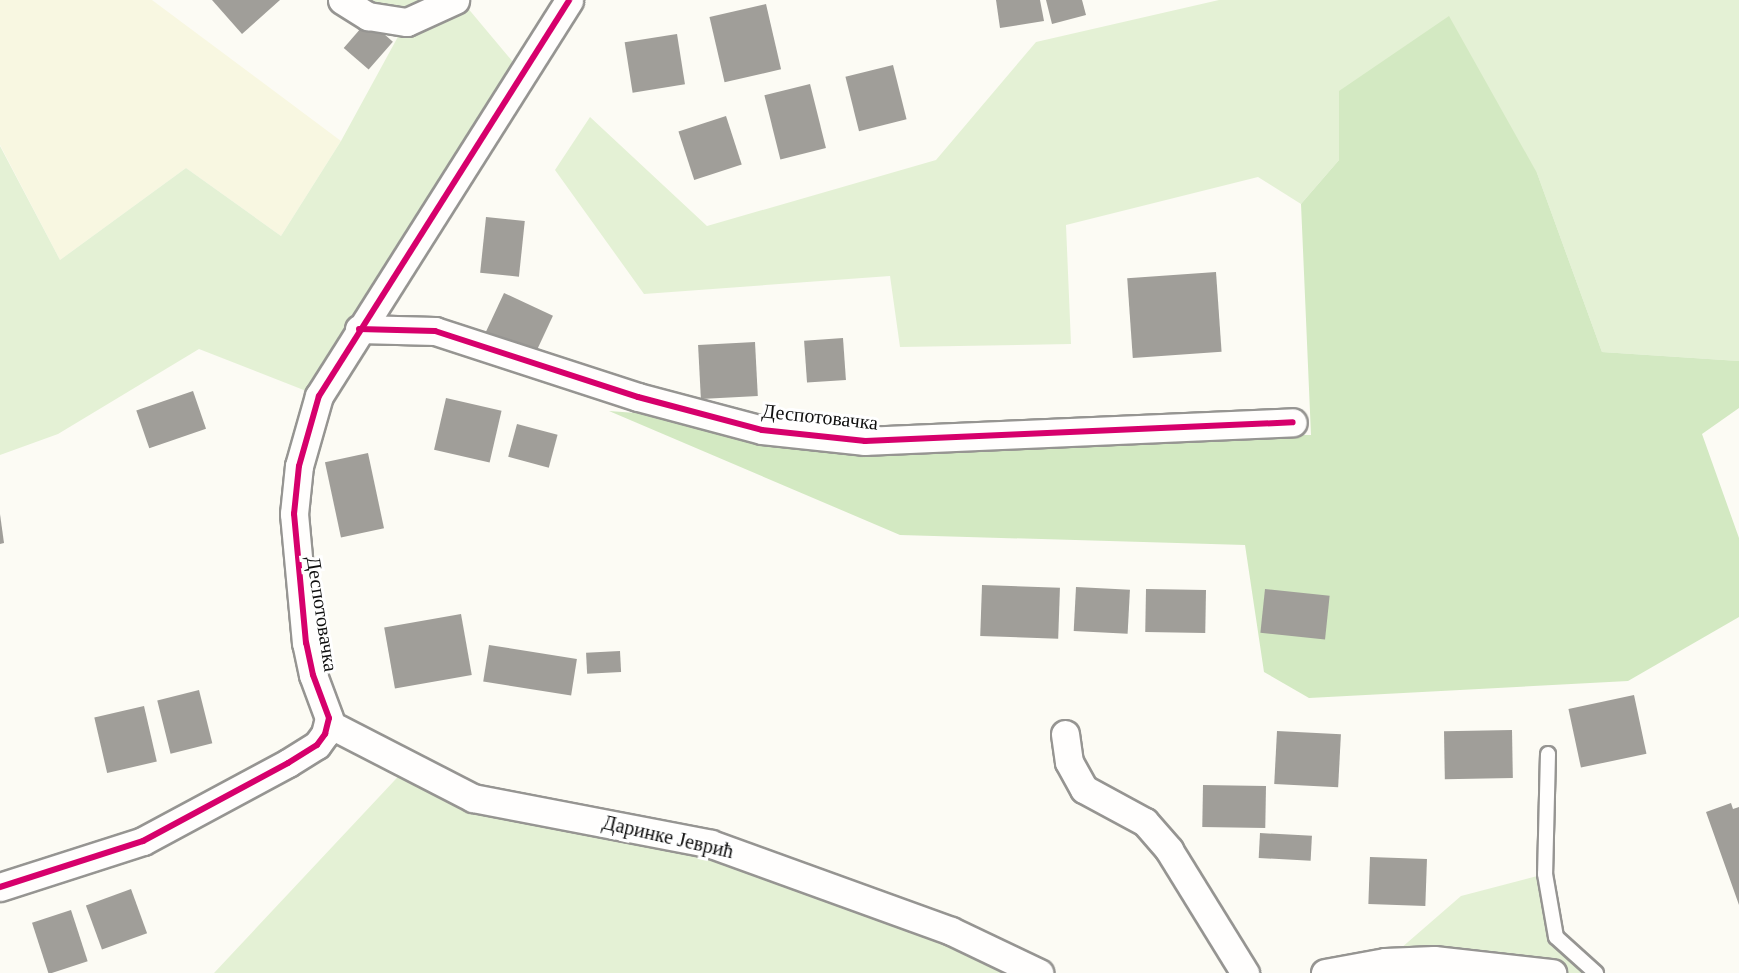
<!DOCTYPE html>
<meta charset="utf-8">
<style>
body{margin:0}
#map{position:relative;width:1739px;height:973px;overflow:hidden;background:#fcfbf4;font-family:"Times New Roman",serif}
div>[style]{position:absolute}
.farmland>*{inset:0;background:#f8f7e1}
.green>*{inset:0;background:#e4f1d5}
.forest>*{inset:0;background:#d3e9c2}
.building>*{inset:0;background:#a09e99;transform-origin:0 0}
.roads{filter:drop-shadow(2px 0 #969592) drop-shadow(-2px 0 #969592) drop-shadow(0 2px #969592) drop-shadow(0 -2px #969592)}
.lane>*{height:14px;margin:-7px;padding:0 7px;transform-origin:7px;border-radius:7px;background:#fffefd}
.street>*{height:27px;margin:-13.5px;padding:0 13.5px;transform-origin:13.5px;border-radius:13.5px;background:#fffefd}
.cycleway>*{height:6px;margin:-3px;padding:0 3px;transform-origin:3px;border-radius:3px;background:#d6006c}
span{translate:-50% -50%;white-space:nowrap;text-align:center;line-height:1.15;-webkit-text-stroke:6px #fff;paint-order:stroke}
.street-label{font-size:20px;color:#0f0f0f}
</style>
<div id="map">
<div class="farmland">
<div style="clip-path:polygon(0 0,152px 0,341px 141px,281px 236px,186px 168px,60px 260px,0 145px)"></div>
</div>
<div class="green">
<div style="clip-path:polygon(342px 0,461px 0,523px 74px,319px 396px,199px 349px,58px 434px,0 455px,0 146px,60px 260px,186px 168px,281px 236px,341px 141px,406px 22px)"></div>
<div style="clip-path:polygon(1219px 0,1739px 0,1739px 361px,1602px 352px,1537px 173px,1339px 91px,1339px 160px,1301px 204px,1258px 177px,1066px 225px,1071px 344px,900px 347px,890px 276px,644px 294px,555px 170px,590px 117px,707px 226px,936px 160px,1036px 42px)"></div>
<div style="clip-path:polygon(409px 765px,452px 790px,683px 837px,1039px 973px,214px 973px)"></div>
<div style="clip-path:polygon(1545px 874px,1556px 937px,1596px 973px,1390px 973px,1385px 962px,1461px 896px)"></div>
</div>
<div class="forest">
<div style="clip-path:polygon(1449px 16px,1537px 173px,1602px 352px,1739px 361px,1739px 408px,1702px 434px,1739px 538px,1739px 617px,1628px 681px,1309px 698px,1264px 672px,1245px 545px,900px 535px,609px 411px,903px 433px,1311px 435px,1301px 204px,1339px 160px,1339px 91px)"></div>
</div>
<div class="building">
<div style="clip-path:polygon(212px 0,280px 0,242px 34px)"></div>
<div style="clip-path:polygon(996px 0,1040px 0,1044px 21px,1000px 28px)"></div>
<div style="clip-path:polygon(1046px 0,1082px 0,1086px 15px,1052px 24px)"></div>
<div style="left:766px;top:4px;width:67px;height:58px;rotate:77deg"></div>
<div style="left:368px;top:20px;width:33px;height:37px;rotate:41deg"></div>
<div style="left:677px;top:34px;width:51px;height:53px;rotate:81deg"></div>
<div style="left:893px;top:65px;width:56px;height:49px;rotate:76deg"></div>
<div style="left:810px;top:84px;width:66px;height:47px;rotate:76deg"></div>
<div style="left:726px;top:116px;width:51px;height:50px;rotate:72deg"></div>
<div style="left:486px;top:217px;width:39px;height:56px;rotate:6deg"></div>
<div style="left:1216px;top:272px;width:80px;height:89px;rotate:86deg"></div>
<div style="left:504px;top:293px;width:54px;height:43px;rotate:25deg"></div>
<div style="left:843px;top:338px;width:42px;height:39px;rotate:86deg"></div>
<div style="left:755px;top:342px;width:54px;height:57px;rotate:87deg"></div>
<div style="left:193px;top:391px;width:40px;height:60px;rotate:71deg"></div>
<div style="left:446px;top:398px;width:57px;height:53px;rotate:13deg"></div>
<div style="left:517px;top:424px;width:42px;height:34px;rotate:15deg"></div>
<div style="left:368px;top:453px;width:77px;height:44px;rotate:78deg"></div>
<div style="clip-path:polygon(0 514px,4px 543px,0 544px)"></div>
<div style="left:982px;top:585px;width:78px;height:51px;rotate:2deg"></div>
<div style="left:1076px;top:587px;width:54px;height:44px;rotate:3deg"></div>
<div style="left:1146px;top:589px;width:60px;height:43px;rotate:1deg"></div>
<div style="left:1265px;top:589px;width:65px;height:44px;rotate:6deg"></div>
<div style="left:461px;top:614px;width:62px;height:78px;rotate:80deg"></div>
<div style="left:489px;top:645px;width:89px;height:37px;rotate:9deg"></div>
<div style="left:620px;top:651px;width:21px;height:34px;rotate:87deg"></div>
<div style="left:199px;top:690px;width:55px;height:43px;rotate:76deg"></div>
<div style="left:1634px;top:695px;width:60px;height:67px;rotate:78deg"></div>
<div style="left:144px;top:706px;width:57px;height:51px;rotate:77deg"></div>
<div style="left:1512px;top:730px;width:48px;height:68px;rotate:89deg"></div>
<div style="left:1277px;top:731px;width:64px;height:53px;rotate:3deg"></div>
<div style="left:1203px;top:785px;width:63px;height:42px;rotate:1deg"></div>
<div style="clip-path:polygon(1731px 803px,1733px 809px,1739px 807px,1739px 905px,1706px 812px)"></div>
<div style="left:1260px;top:833px;width:52px;height:25px;rotate:3deg"></div>
<div style="left:1370px;top:857px;width:57px;height:47px;rotate:2deg"></div>
<div style="left:131px;top:889px;width:47px;height:48px;rotate:70deg"></div>
<div style="left:71px;top:910px;width:54px;height:41px;rotate:72deg"></div>
</div>
<div class="roads">
<div class="lane">
<div style="left:1548px;top:754px;width:120px;rotate:91.4deg"></div>
<div style="left:1545px;top:874px;width:64px;rotate:80.1deg"></div>
<div style="left:1556px;top:937px;width:54px;rotate:42deg"></div>
</div>
<div class="street">
<div style="left:342px;top:0;width:31px;rotate:32deg"></div>
<div style="left:368px;top:16px;width:39px;rotate:9deg"></div>
<div style="left:407px;top:22px;width:53px;rotate:-24.6deg"></div>
<div style="left:359px;top:329px;width:76px;rotate:1.5deg"></div>
<div style="left:435px;top:331px;width:213px;rotate:18deg"></div>
<div style="left:638px;top:397px;width:128px;rotate:14.9deg"></div>
<div style="left:762px;top:430px;width:104px;rotate:6.1deg"></div>
<div style="left:865px;top:441px;width:428px;rotate:-2.5deg"></div>
<div style="left:329px;top:724px;width:162px;rotate:27.2deg"></div>
<div style="left:473px;top:798px;width:242px;rotate:10.9deg"></div>
<div style="left:711px;top:844px;width:255px;rotate:19.9deg"></div>
<div style="left:951px;top:931px;width:98px;rotate:25.5deg"></div>
<div style="left:1065px;top:734px;width:28px;rotate:82deg"></div>
<div style="left:1069px;top:762px;width:31px;rotate:61deg"></div>
<div style="left:1084px;top:789px;width:69px;rotate:28.4deg"></div>
<div style="left:1145px;top:822px;width:37px;rotate:49deg"></div>
<div style="left:1169px;top:850px;width:145px;rotate:58.3deg"></div>
<div style="left:0;top:887px;width:150px;rotate:-17.8deg"></div>
<div style="left:143px;top:841px;width:165px;rotate:-28.3deg"></div>
<div style="left:288px;top:763px;width:34px;rotate:-32deg"></div>
<div style="left:317px;top:745px;width:14px;rotate:-54deg"></div>
<div style="left:325px;top:734px;width:16px;rotate:-76deg"></div>
<div style="left:329px;top:718px;width:46px;rotate:-110.4deg"></div>
<div style="left:313px;top:675px;width:33px;rotate:-102deg"></div>
<div style="left:306px;top:643px;width:130px;rotate:-95.3deg"></div>
<div style="left:294px;top:514px;width:48px;rotate:-84.1deg"></div>
<div style="left:299px;top:466px;width:73px;rotate:-74.1deg"></div>
<div style="left:319px;top:396px;width:468px;rotate:-57.7deg"></div>
<div style="left:1325px;top:973px;width:61px;rotate:-10.4deg"></div>
<div style="left:1385px;top:962px;width:49px;rotate:-2.3deg"></div>
<div style="left:1434px;top:960px;width:119px;rotate:6.3deg"></div>
</div>
</div>
<div class="cycleway">
<div style="left:359px;top:329px;width:76px;rotate:1.5deg"></div>
<div style="left:435px;top:331px;width:213px;rotate:18deg"></div>
<div style="left:638px;top:397px;width:128px;rotate:14.9deg"></div>
<div style="left:762px;top:430px;width:104px;rotate:6.1deg"></div>
<div style="left:865px;top:441px;width:428px;rotate:-2.5deg"></div>
<div style="left:0;top:887px;width:150px;rotate:-17.8deg"></div>
<div style="left:143px;top:841px;width:165px;rotate:-28.3deg"></div>
<div style="left:288px;top:763px;width:34px;rotate:-32deg"></div>
<div style="left:317px;top:745px;width:14px;rotate:-54deg"></div>
<div style="left:325px;top:734px;width:16px;rotate:-76deg"></div>
<div style="left:329px;top:718px;width:46px;rotate:-110.4deg"></div>
<div style="left:313px;top:675px;width:33px;rotate:-102deg"></div>
<div style="left:306px;top:643px;width:130px;rotate:-95.3deg"></div>
<div style="left:294px;top:514px;width:48px;rotate:-84.1deg"></div>
<div style="left:299px;top:466px;width:73px;rotate:-74.1deg"></div>
<div style="left:319px;top:396px;width:468px;rotate:-57.7deg"></div>
</div>
<div class="street-label">
<span style="left:820px;top:417px;rotate:6deg">Деспотовачка</span>
<span style="left:322px;top:614px;rotate:81deg">Деспотовачка</span>
<span style="left:668px;top:837px;rotate:13deg">Даринке Јеврић</span>
</div>
</div>
